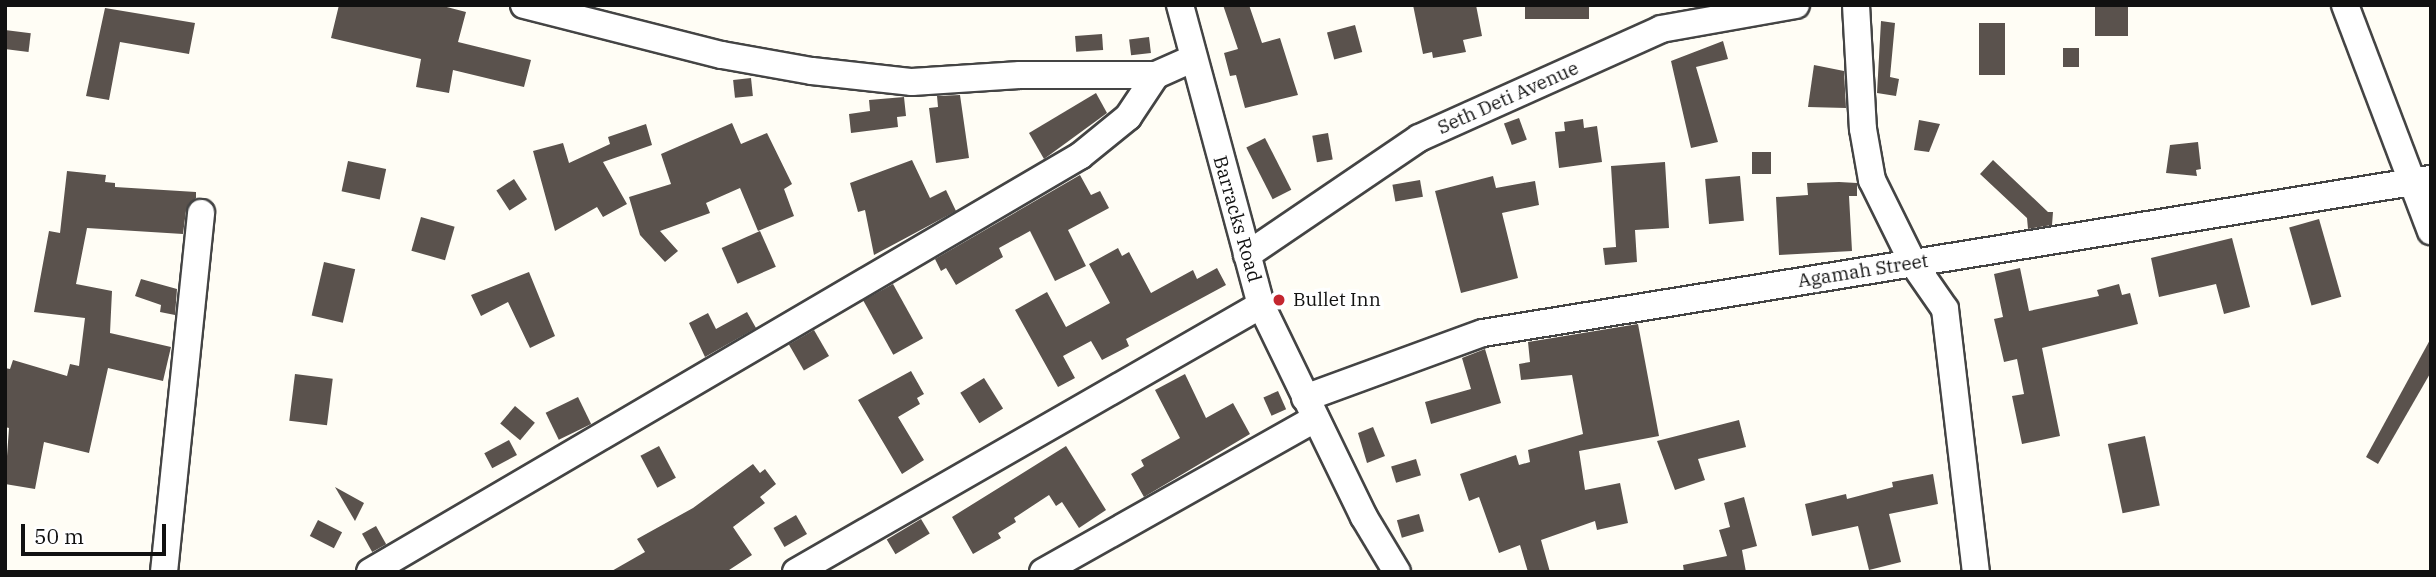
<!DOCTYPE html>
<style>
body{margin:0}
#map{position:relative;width:2436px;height:577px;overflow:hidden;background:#fffdf5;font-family:"IBM Plex Serif",serif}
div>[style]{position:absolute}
.building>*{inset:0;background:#5a524d;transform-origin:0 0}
.roads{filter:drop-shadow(2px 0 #444) drop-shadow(-2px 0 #444) drop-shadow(0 2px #444) drop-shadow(0 -2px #444)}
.minor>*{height:26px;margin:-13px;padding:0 13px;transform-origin:13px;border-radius:13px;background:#fff}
.dots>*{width:19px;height:19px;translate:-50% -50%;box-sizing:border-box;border:4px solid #fff;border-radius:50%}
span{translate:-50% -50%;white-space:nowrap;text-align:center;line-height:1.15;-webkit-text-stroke:7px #fff;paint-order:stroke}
.street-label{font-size:19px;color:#111}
.poi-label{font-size:19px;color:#111}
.left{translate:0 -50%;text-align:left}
.frame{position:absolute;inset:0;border:7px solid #111;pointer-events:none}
.scale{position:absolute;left:21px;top:524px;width:145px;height:32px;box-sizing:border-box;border:4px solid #111;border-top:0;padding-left:9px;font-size:21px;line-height:24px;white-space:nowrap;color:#111;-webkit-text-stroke:5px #fff;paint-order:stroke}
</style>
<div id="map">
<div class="building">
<div style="clip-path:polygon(339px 5px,439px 5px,466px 12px,458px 42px,531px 60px,524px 87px,453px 70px,449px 93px,416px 87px,421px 59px,331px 38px)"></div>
<div style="clip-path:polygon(1223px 5px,1249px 5px,1262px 43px,1280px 38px,1298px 95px,1245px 108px,1236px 75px,1230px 76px,1224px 53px,1238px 49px)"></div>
<div style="clip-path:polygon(1413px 5px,1476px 5px,1482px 36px,1463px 40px,1466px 52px,1433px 58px,1432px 52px,1423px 54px)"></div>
<div style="left:1525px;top:5px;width:64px;height:14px"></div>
<div style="left:2095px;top:5px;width:33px;height:31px"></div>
<div style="clip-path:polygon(105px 8px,195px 23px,189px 54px,120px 42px,109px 100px,86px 96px)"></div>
<div style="clip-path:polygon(1881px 21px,1895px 23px,1890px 77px,1899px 79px,1896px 96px,1877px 93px)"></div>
<div style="left:1979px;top:23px;width:26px;height:52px"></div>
<div style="left:1355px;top:25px;width:28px;height:29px;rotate:75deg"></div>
<div style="left:5px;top:30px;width:26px;height:19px;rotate:7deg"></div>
<div style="left:1102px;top:34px;width:16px;height:27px;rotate:86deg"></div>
<div style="left:1149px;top:37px;width:16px;height:20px;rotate:83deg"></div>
<div style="clip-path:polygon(1723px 41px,1728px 59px,1696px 67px,1718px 142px,1691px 148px,1671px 61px)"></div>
<div style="left:2079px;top:48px;width:19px;height:16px;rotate:90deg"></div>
<div style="clip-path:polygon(1814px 65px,1844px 71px,1846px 108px,1808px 107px)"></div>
<div style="left:751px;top:78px;width:18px;height:18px;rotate:84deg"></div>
<div style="clip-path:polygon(1096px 93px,1107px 113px,1044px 159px,1029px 133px)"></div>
<div style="clip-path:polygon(960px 95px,969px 158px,936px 163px,929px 108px,938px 107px,937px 96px)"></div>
<div style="clip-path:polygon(904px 97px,906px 116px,897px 117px,898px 127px,851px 133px,849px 114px,870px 111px,869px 100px)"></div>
<div style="left:1519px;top:118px;width:23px;height:16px;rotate:70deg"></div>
<div style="clip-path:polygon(1583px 119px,1584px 128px,1597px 126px,1602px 162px,1559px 168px,1555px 132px,1565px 131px,1564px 122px)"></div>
<div style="clip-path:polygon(1919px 120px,1940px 124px,1929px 152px,1914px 150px)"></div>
<div style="clip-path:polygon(732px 123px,741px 144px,767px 133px,792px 184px,784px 189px,794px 216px,758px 231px,740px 188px,706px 203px,710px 213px,660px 231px,678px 251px,665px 262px,640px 235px,629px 197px,671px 184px,661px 154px)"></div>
<div style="clip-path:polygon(646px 124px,652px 145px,603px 162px,627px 204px,603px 217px,597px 207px,555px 231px,533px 151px,563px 143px,569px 163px,610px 144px,608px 137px)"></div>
<div style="left:1328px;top:133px;width:27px;height:16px;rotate:80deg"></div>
<div style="left:1265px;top:138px;width:58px;height:21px;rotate:63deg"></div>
<div style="clip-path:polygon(2198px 142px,2201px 169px,2196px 170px,2197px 176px,2166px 173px,2170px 145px)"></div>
<div style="left:1752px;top:152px;width:19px;height:22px"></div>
<div style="clip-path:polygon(912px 160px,930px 198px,946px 190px,956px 211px,874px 255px,865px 210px,858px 212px,850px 183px)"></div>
<div style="clip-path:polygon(1993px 160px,2048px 212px,2053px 212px,2052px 225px,2028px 229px,2027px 218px,1980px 174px)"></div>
<div style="left:348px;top:161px;width:39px;height:31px;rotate:12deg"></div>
<div style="clip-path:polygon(1665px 162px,1669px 228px,1635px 230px,1637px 262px,1605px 265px,1603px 248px,1616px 247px,1611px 166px)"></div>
<div style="clip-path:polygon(67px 171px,106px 175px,105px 182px,115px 183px,115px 187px,196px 192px,196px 198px,186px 211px,183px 234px,87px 228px,76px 284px,112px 291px,110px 333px,171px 347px,163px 381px,108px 368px,89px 453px,44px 442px,35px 489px,5px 484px,9px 428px,5px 427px,5px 368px,10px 369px,13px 360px,67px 376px,70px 364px,79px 366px,85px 318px,34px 312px,49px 231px,60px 233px)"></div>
<div style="clip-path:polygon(1080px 175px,1091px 195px,1100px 191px,1109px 208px,1068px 230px,1086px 266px,1055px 281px,1030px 231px,999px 248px,1003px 257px,956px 285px,946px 268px,941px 271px,935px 259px)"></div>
<div style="clip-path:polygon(1493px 176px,1496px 188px,1535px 181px,1539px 205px,1502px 213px,1518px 278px,1461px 293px,1435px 191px)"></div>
<div style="left:1740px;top:176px;width:45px;height:35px;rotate:85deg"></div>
<div style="left:514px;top:179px;width:24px;height:21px;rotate:57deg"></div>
<div style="left:1420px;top:180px;width:17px;height:28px;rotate:80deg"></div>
<div style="clip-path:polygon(1839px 182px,1857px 183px,1857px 196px,1849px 196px,1852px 251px,1779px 255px,1776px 197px,1808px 195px,1807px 183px)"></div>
<div style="left:421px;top:217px;width:35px;height:35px;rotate:16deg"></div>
<div style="left:2319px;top:219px;width:81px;height:31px;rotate:74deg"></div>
<div style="left:760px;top:231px;width:39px;height:42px;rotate:66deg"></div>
<div style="clip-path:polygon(2232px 238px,2250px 307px,2224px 314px,2216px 284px,2159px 297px,2151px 258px)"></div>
<div style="clip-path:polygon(1118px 248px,1122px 256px,1129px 252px,1151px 293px,1193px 270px,1197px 279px,1217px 268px,1226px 285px,1126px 339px,1129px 346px,1102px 360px,1091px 341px,1063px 356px,1075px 378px,1058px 387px,1015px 310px,1047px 292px,1066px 327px,1110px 303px,1089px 264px)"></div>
<div style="left:324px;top:262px;width:32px;height:55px;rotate:13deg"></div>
<div style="clip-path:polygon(2020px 268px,2029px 311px,2099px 296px,2097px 290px,2119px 284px,2122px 295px,2130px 293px,2138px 324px,2042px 348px,2060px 436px,2022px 444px,2012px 396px,2024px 394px,2017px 359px,2004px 362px,1994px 319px,2003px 317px,1994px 274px)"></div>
<div style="clip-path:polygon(529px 272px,555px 336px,530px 348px,508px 302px,481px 316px,471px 295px)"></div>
<div style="clip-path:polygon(141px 279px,177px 289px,175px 315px,160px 312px,161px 305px,135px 296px)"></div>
<div style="left:893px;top:284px;width:62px;height:34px;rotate:61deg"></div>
<div style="clip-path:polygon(747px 312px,756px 328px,705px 357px,689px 323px,708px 313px,716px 329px)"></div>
<div style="clip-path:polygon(1638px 324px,1659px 436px,1579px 451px,1585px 490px,1620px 483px,1628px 523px,1597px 530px,1595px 521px,1541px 540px,1550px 572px,1528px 572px,1520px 545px,1499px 553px,1479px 497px,1469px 501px,1460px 474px,1516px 455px,1519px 465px,1530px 462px,1528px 450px,1583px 434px,1572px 375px,1521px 380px,1519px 364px,1530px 362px,1528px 342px)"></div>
<div style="left:814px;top:330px;width:30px;height:29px;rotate:60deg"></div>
<div style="clip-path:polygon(2431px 338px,2431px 372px,2378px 464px,2366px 457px)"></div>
<div style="clip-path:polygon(1485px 349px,1501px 403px,1431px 424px,1425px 402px,1471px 389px,1462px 358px)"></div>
<div style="clip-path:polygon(911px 371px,924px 394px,917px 398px,920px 404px,898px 417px,924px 460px,902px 474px,858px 400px)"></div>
<div style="left:295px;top:374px;width:38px;height:47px;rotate:7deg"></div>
<div style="clip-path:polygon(1185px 374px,1206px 418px,1233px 403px,1250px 434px,1144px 497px,1131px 474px,1144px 466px,1141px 460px,1180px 438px,1155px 390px)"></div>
<div style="left:984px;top:378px;width:36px;height:28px;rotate:58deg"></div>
<div style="left:1278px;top:391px;width:20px;height:16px;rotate:66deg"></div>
<div style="left:578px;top:397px;width:30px;height:36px;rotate:64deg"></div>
<div style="left:515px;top:406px;width:26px;height:23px;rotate:40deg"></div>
<div style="clip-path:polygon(1739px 420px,1746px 447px,1698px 459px,1705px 480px,1675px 490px,1657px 441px)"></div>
<div style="clip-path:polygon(1373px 427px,1385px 456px,1367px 463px,1358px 433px)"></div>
<div style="left:2145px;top:436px;width:71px;height:38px;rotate:78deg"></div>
<div style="left:509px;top:440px;width:17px;height:28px;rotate:62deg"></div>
<div style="left:659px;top:446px;width:36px;height:21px;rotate:62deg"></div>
<div style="clip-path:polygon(1066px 446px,1106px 510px,1079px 528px,1062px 502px,1056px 506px,1049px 495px,1014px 518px,1016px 522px,998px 533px,1001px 538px,973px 554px,952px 517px)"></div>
<div style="left:1416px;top:459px;width:17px;height:26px;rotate:73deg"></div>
<div style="clip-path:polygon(753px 464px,760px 473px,765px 469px,776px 484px,760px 497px,765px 503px,733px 527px,752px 555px,726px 572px,610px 572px,645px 552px,637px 539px,693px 508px)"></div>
<div style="clip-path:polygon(1933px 474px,1938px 504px,1889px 514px,1901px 562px,1869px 570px,1858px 526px,1812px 536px,1805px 504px,1846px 494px,1847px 499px,1893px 487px,1892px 482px)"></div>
<div style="clip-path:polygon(335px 487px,364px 503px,355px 521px)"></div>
<div style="clip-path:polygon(1744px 497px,1757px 546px,1742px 550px,1746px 572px,1684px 572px,1683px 565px,1727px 556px,1719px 530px,1730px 527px,1724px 503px)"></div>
<div style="left:1419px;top:514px;width:18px;height:23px;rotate:74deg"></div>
<div style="left:796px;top:515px;width:22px;height:26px;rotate:60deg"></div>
<div style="left:921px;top:519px;width:17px;height:40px;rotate:59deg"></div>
<div style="left:318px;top:520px;width:27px;height:18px;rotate:27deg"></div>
<div style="left:376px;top:526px;width:21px;height:16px;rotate:61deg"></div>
</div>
<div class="roads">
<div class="minor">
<div style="left:524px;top:5px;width:204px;rotate:14.2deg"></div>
<div style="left:722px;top:55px;width:91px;rotate:10.1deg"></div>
<div style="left:812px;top:71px;width:101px;rotate:6.3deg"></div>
<div style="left:912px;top:82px;width:108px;rotate:-3.7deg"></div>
<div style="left:1020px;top:75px;width:136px"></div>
<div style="left:1156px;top:75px;width:39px;rotate:-24deg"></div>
<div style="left:1180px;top:5px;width:311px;rotate:74.9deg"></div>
<div style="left:1261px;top:305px;width:236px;rotate:64.1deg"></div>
<div style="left:1364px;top:517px;width:64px;rotate:59deg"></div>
<div style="left:1856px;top:5px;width:124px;rotate:86.8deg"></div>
<div style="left:1863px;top:129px;width:52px;rotate:80deg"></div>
<div style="left:1872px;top:180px;width:93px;rotate:63.7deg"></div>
<div style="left:1913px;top:263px;width:56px;rotate:55.2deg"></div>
<div style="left:1945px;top:309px;width:265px;rotate:83.3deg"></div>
<div style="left:2345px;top:5px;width:242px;rotate:69.2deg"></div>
<div style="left:1247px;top:255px;width:208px;rotate:-34.2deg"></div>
<div style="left:1419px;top:138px;width:265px;rotate:-24.2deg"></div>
<div style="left:1661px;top:29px;width:137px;rotate:-10.1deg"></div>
<div style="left:1305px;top:398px;width:189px;rotate:-20.1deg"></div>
<div style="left:1483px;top:333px;width:960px;rotate:-9.23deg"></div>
<div style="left:164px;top:572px;width:361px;rotate:-84.1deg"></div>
<div style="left:370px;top:572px;width:823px;rotate:-30.37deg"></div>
<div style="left:1080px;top:156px;width:62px;rotate:-39.1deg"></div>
<div style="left:1128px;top:117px;width:50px;rotate:-56.3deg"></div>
<div style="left:796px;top:572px;width:536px;rotate:-29.86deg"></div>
<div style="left:1043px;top:572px;width:313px;rotate:-29.4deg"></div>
</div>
</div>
<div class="dots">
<div style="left:1279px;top:300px;background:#c4262e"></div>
</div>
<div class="street-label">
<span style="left:1508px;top:98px;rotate:-24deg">Seth Deti Avenue</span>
<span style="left:1237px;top:219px;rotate:74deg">Barracks Road</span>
<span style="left:1863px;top:271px;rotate:-9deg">Agamah Street</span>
</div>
<div class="poi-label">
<span class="left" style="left:1293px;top:300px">Bullet Inn</span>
</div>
<div class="frame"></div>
<div class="scale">50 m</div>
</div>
